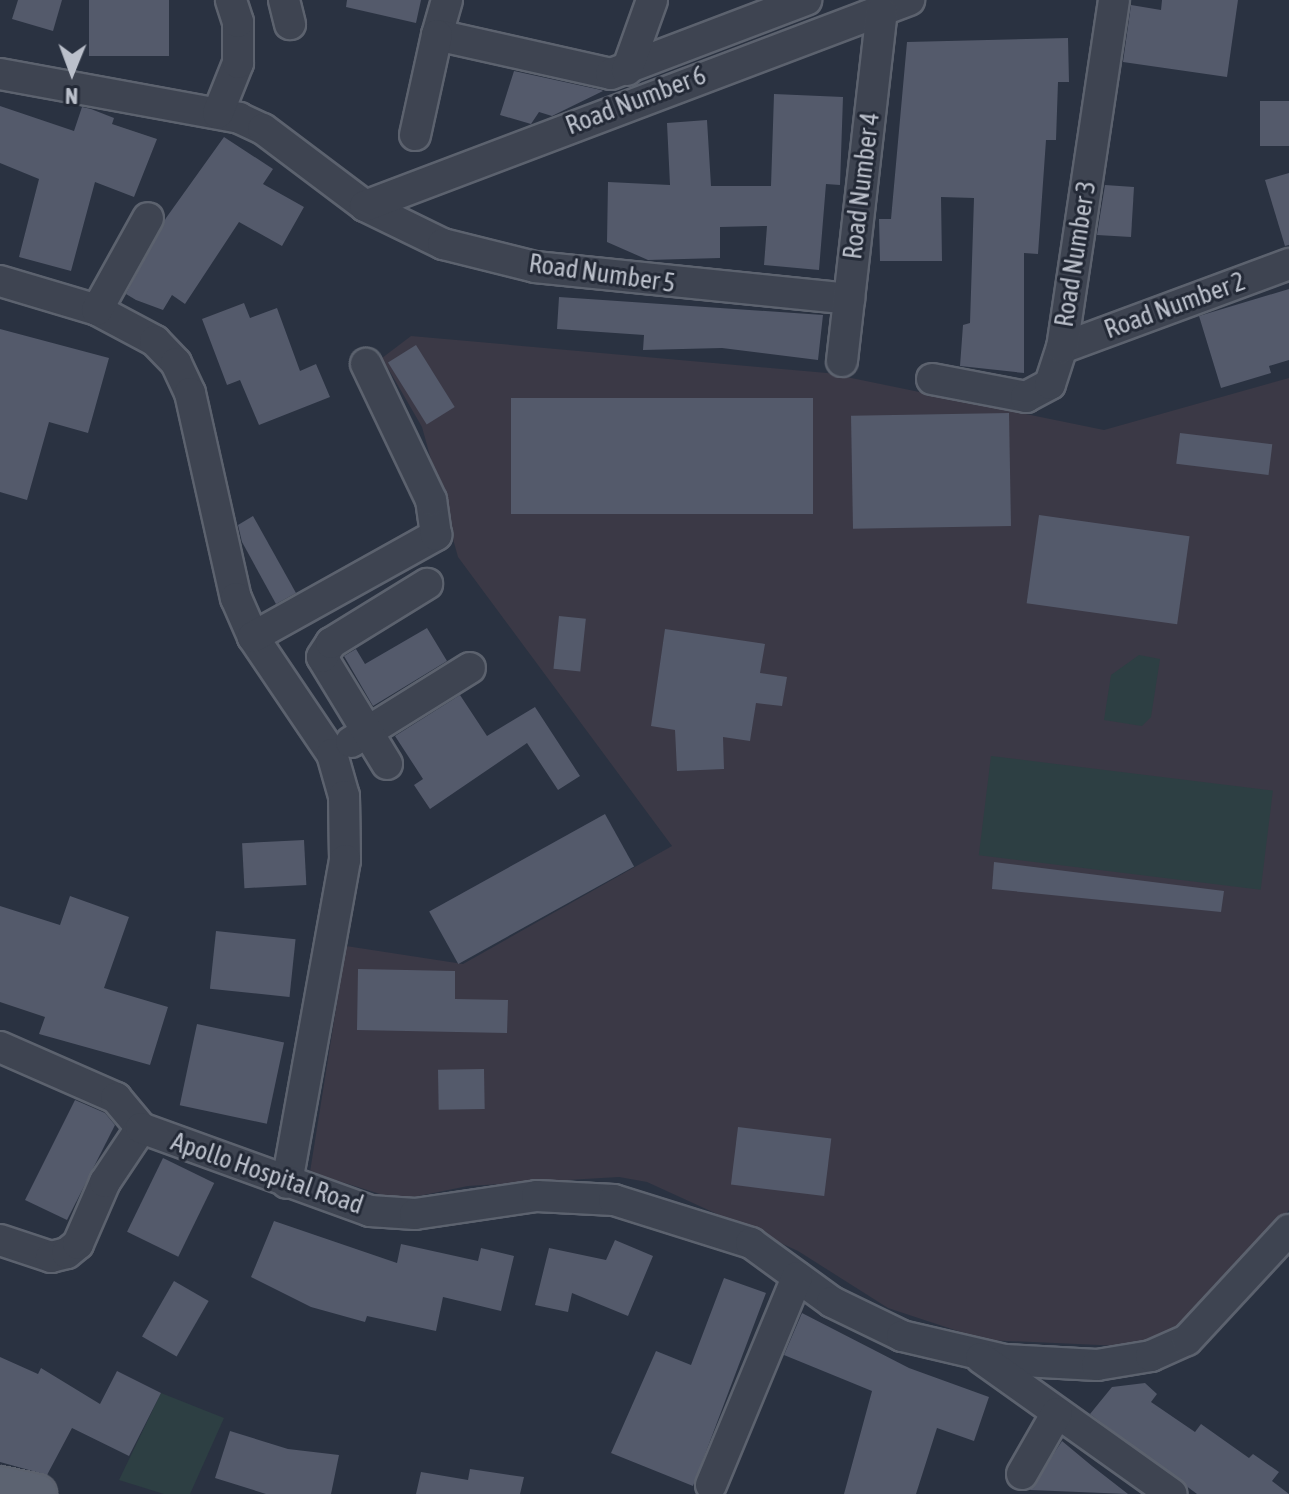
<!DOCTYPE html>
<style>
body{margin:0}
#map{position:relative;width:1289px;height:1494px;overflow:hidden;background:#2a3241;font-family:"Asap Condensed",sans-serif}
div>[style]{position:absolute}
.medical>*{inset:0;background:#3b3946}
.green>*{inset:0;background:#2d3f43;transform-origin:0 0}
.building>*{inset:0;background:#545a6b;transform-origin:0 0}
.roads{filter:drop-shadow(2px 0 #5c626e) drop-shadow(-2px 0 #5c626e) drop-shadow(0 2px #5c626e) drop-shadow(0 -2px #5c626e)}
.minor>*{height:30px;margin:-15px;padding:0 15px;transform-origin:15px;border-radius:15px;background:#3e4451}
.major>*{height:38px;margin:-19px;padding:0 19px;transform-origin:19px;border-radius:19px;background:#5c6371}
span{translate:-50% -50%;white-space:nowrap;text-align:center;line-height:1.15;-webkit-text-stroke:6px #232936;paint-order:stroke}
.street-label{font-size:26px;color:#bbc0cb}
.north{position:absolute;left:32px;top:32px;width:80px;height:80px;-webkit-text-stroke:6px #232936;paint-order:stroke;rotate:181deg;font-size:22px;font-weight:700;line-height:32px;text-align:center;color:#bbc0cb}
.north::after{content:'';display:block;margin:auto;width:28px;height:36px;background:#bbc0cb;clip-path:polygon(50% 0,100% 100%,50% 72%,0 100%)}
</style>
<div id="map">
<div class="medical">
<div style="clip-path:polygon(411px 336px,827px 373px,1104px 430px,1289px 378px,1289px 1210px,1195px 1322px,1144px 1347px,985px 1340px,888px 1308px,798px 1251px,647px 1182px,619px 1177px,468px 1186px,399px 1200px,310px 1172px,346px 946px,463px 964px,672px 846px,458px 557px,422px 427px,382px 358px)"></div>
</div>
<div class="green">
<div style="clip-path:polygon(1139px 655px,1160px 659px,1151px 717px,1142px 726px,1104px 720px,1111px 675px)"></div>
<div style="left:991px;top:756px;width:284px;height:100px;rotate:7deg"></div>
<div style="clip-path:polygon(161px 1393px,224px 1418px,190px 1494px,164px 1494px,119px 1480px)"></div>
</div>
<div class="building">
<div style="clip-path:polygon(18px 0,62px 0,53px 31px,12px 19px)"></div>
<div style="left:89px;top:0;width:80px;height:56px"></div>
<div style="clip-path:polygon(347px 0,421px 0,416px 23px,346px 7px)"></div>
<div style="clip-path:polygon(1162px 0,1238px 0,1227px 77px,1123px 62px,1131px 5px,1161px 10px)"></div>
<div style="clip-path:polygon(1068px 38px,1069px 82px,1058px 82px,1056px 140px,1046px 140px,1038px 254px,1024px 253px,1024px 373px,960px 366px,963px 325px,970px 323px,974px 198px,941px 197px,942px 261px,880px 261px,879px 219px,891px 219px,907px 42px)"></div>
<div style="clip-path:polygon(514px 71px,601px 90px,603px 91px,552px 116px,539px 112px,531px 124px,500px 115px)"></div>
<div style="clip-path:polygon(774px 94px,843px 97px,840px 185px,826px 184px,819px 270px,764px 265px,767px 226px,720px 227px,720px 258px,648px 260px,607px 242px,608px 182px,670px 185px,667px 123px,707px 120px,711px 186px,771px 186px)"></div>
<div style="left:1260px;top:101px;width:29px;height:45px"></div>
<div style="clip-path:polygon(0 106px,74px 131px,82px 107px,91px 109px,114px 118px,112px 124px,157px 139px,134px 197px,95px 182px,71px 271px,19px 257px,39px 179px,0 163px)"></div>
<div style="clip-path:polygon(224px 137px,273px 169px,263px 184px,304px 207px,282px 246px,239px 222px,185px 304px,172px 295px,163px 310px,136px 300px,126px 294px,166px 218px)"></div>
<div style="clip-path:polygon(1289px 173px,1289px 245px,1285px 246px,1265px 180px)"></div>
<div style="clip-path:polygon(1105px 185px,1134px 187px,1131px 237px,1097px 235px)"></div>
<div style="clip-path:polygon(1289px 289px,1289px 360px,1269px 366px,1271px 373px,1221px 388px,1199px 316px)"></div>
<div style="clip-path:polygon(559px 297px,823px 315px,818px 360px,722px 348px,643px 350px,644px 335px,557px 329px)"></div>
<div style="clip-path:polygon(244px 303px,250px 318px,277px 308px,300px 371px,316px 364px,330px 397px,259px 425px,240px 380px,227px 385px,202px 319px)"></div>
<div style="clip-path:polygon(0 329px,109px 358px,88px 433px,49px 422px,27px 500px,0 492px)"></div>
<div style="left:416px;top:345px;width:73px;height:33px;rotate:58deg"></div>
<div style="left:511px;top:398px;width:302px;height:116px"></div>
<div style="left:1009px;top:413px;width:113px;height:158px;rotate:89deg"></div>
<div style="left:1180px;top:433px;width:93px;height:31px;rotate:7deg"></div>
<div style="left:1039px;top:515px;width:152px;height:89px;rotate:8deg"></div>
<div style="clip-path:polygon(253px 516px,296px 593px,276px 604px,242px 542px,238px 525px)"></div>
<div style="left:559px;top:616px;width:27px;height:53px;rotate:6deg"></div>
<div style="clip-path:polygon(427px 628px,447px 661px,373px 706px,344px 656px,356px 649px,365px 664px)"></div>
<div style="clip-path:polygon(665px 629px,765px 644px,760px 673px,787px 677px,782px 706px,756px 703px,750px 741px,723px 737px,724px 769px,677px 771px,675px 730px,651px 726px)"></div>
<div style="clip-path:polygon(460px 695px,487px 736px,535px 707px,580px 776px,558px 790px,527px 743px,430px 809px,414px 785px,423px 779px,395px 736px)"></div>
<div style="left:605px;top:814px;width:60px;height:201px;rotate:61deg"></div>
<div style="left:304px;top:840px;width:45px;height:62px;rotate:87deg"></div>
<div style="clip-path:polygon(994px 862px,1224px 891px,1221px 912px,992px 889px)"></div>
<div style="clip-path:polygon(70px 896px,129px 917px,104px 988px,168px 1007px,150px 1065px,39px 1034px,45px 1017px,0 1002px,0 906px,60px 925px)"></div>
<div style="left:216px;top:931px;width:80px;height:58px;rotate:6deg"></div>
<div style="clip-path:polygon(358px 969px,455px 971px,455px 999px,508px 1000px,507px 1033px,357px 1030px)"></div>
<div style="left:197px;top:1024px;width:89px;height:83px;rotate:12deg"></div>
<div style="left:484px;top:1069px;width:40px;height:46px;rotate:89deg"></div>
<div style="clip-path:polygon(75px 1100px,105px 1113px,115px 1125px,67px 1220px,25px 1200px)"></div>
<div style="left:738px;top:1127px;width:94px;height:58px;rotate:7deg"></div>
<div style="left:163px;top:1158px;width:57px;height:82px;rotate:26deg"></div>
<div style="clip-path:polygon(274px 1221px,397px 1263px,401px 1244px,478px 1261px,481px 1248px,514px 1256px,501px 1311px,443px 1297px,436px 1331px,367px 1316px,365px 1322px,311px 1307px,251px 1277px)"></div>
<div style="clip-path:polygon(615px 1240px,653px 1256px,628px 1316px,572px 1293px,568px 1312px,535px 1305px,549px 1248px,606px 1260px)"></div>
<div style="clip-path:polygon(724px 1278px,766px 1293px,693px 1486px,611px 1453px,656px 1351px,691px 1365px)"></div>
<div style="left:174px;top:1281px;width:40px;height:64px;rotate:30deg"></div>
<div style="clip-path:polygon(802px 1313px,909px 1368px,989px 1397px,974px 1441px,937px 1428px,916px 1494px,844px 1494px,872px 1391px,784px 1355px)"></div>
<div style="clip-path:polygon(0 1357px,38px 1374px,41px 1368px,100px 1404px,117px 1371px,161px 1393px,129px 1456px,72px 1428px,47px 1475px,0 1462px)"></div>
<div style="clip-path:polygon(1145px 1383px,1157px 1394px,1151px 1402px,1195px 1432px,1201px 1424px,1249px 1458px,1253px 1454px,1279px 1472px,1272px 1481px,1289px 1494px,1197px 1494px,1090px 1414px,1112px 1387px)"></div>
<div style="clip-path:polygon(230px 1431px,288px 1449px,339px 1455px,331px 1494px,266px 1494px,215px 1478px)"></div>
<div style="clip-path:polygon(1062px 1441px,1092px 1466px,1128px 1494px,1030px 1490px)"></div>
<div style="clip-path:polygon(470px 1469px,524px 1477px,520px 1494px,416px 1494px,421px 1472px,468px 1480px)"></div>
</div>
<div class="roads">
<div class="minor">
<div style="left:284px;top:0;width:25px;rotate:76deg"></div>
<div style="left:447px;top:0;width:36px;rotate:106deg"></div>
<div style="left:437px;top:35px;width:178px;rotate:12.6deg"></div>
<div style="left:611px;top:74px;width:209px;rotate:-20.8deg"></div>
<div style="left:627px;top:70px;width:74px;rotate:-70.3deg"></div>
<div style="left:0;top:74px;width:243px;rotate:10.4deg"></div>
<div style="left:239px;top:118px;width:26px;rotate:25deg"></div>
<div style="left:263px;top:129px;width:128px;rotate:37deg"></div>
<div style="left:365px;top:206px;width:87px;rotate:26deg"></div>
<div style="left:443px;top:244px;width:95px;rotate:14deg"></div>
<div style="left:535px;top:267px;width:316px;rotate:5.8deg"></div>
<div style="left:218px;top:113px;width:54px;rotate:-68.2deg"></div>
<div style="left:238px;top:63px;width:41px;rotate:-90deg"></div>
<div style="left:238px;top:22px;width:23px;rotate:-108deg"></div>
<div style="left:415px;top:135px;width:102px;rotate:-77.6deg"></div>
<div style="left:365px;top:206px;width:582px;rotate:-20.74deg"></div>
<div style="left:0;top:281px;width:101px;rotate:16.6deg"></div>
<div style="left:97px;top:310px;width:66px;rotate:28.1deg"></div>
<div style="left:155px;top:341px;width:30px;rotate:46deg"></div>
<div style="left:176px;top:363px;width:33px;rotate:65deg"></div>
<div style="left:190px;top:393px;width:210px;rotate:77.4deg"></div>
<div style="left:236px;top:598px;width:43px;rotate:66.4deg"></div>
<div style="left:253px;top:637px;width:141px;rotate:56deg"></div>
<div style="left:332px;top:754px;width:44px;rotate:74.1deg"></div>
<div style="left:344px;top:796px;width:64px;rotate:89.1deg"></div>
<div style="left:345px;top:860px;width:328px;rotate:100.2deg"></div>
<div style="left:97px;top:310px;width:105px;rotate:-61deg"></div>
<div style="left:1062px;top:348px;width:242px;rotate:-20.3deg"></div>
<div style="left:842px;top:361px;width:351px;rotate:-83.5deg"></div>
<div style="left:932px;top:379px;width:96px;rotate:10.8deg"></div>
<div style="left:1026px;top:397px;width:27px;rotate:-28deg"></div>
<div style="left:1050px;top:384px;width:38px;rotate:-72deg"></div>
<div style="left:1062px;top:348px;width:352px;rotate:-81.5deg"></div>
<div style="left:253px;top:637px;width:210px;rotate:-29.1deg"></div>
<div style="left:436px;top:535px;width:35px;rotate:-98deg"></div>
<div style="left:431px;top:500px;width:151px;rotate:-115.5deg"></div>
<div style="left:351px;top:742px;width:140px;rotate:-31.9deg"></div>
<div style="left:387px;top:764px;width:125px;rotate:-121.3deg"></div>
<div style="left:322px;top:657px;width:17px;rotate:-57deg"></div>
<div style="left:331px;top:643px;width:113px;rotate:-31.6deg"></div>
<div style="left:0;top:1047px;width:127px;rotate:23.7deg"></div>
<div style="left:116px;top:1098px;width:39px;rotate:50deg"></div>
<div style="left:0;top:1240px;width:54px;rotate:18.4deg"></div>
<div style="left:51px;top:1257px;width:16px;rotate:-14deg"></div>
<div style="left:67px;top:1253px;width:14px;rotate:-39deg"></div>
<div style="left:78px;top:1244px;width:68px;rotate:-66.5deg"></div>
<div style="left:105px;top:1182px;width:65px;rotate:-56.3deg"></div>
<div style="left:141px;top:1128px;width:244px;rotate:19.9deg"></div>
<div style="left:370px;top:1211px;width:45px;rotate:3.8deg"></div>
<div style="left:415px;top:1214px;width:123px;rotate:-8.4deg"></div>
<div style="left:537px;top:1196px;width:77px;rotate:3deg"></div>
<div style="left:614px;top:1200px;width:144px;rotate:17.4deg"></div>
<div style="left:751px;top:1243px;width:100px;rotate:36.1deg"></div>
<div style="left:832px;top:1302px;width:78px;rotate:25.9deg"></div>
<div style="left:902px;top:1336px;width:106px;rotate:13.1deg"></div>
<div style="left:1005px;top:1360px;width:92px;rotate:3.1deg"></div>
<div style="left:1097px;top:1365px;width:55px;rotate:-9.5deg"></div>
<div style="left:1151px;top:1356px;width:39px;rotate:-24deg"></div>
<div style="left:1187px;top:1340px;width:150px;rotate:-47.2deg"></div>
<div style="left:981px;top:1358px;width:234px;rotate:35.5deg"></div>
<div style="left:1022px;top:1474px;width:70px;rotate:-60.2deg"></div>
<div style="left:711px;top:1485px;width:225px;rotate:-67.5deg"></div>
</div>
<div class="major">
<div style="left:0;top:1486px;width:38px;rotate:12deg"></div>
</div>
</div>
<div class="street-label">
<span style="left:636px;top:101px;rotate:-21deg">Road Number 6</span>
<span style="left:862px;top:186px;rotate:-83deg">Road Number 4</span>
<span style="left:1076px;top:254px;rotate:-81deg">Road Number 3</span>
<span style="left:602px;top:274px;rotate:8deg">Road Number 5</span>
<span style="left:1175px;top:306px;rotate:-20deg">Road Number 2</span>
<span style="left:267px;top:1174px;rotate:19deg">Apollo Hospital Road</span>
</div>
<div class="north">N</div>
</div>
